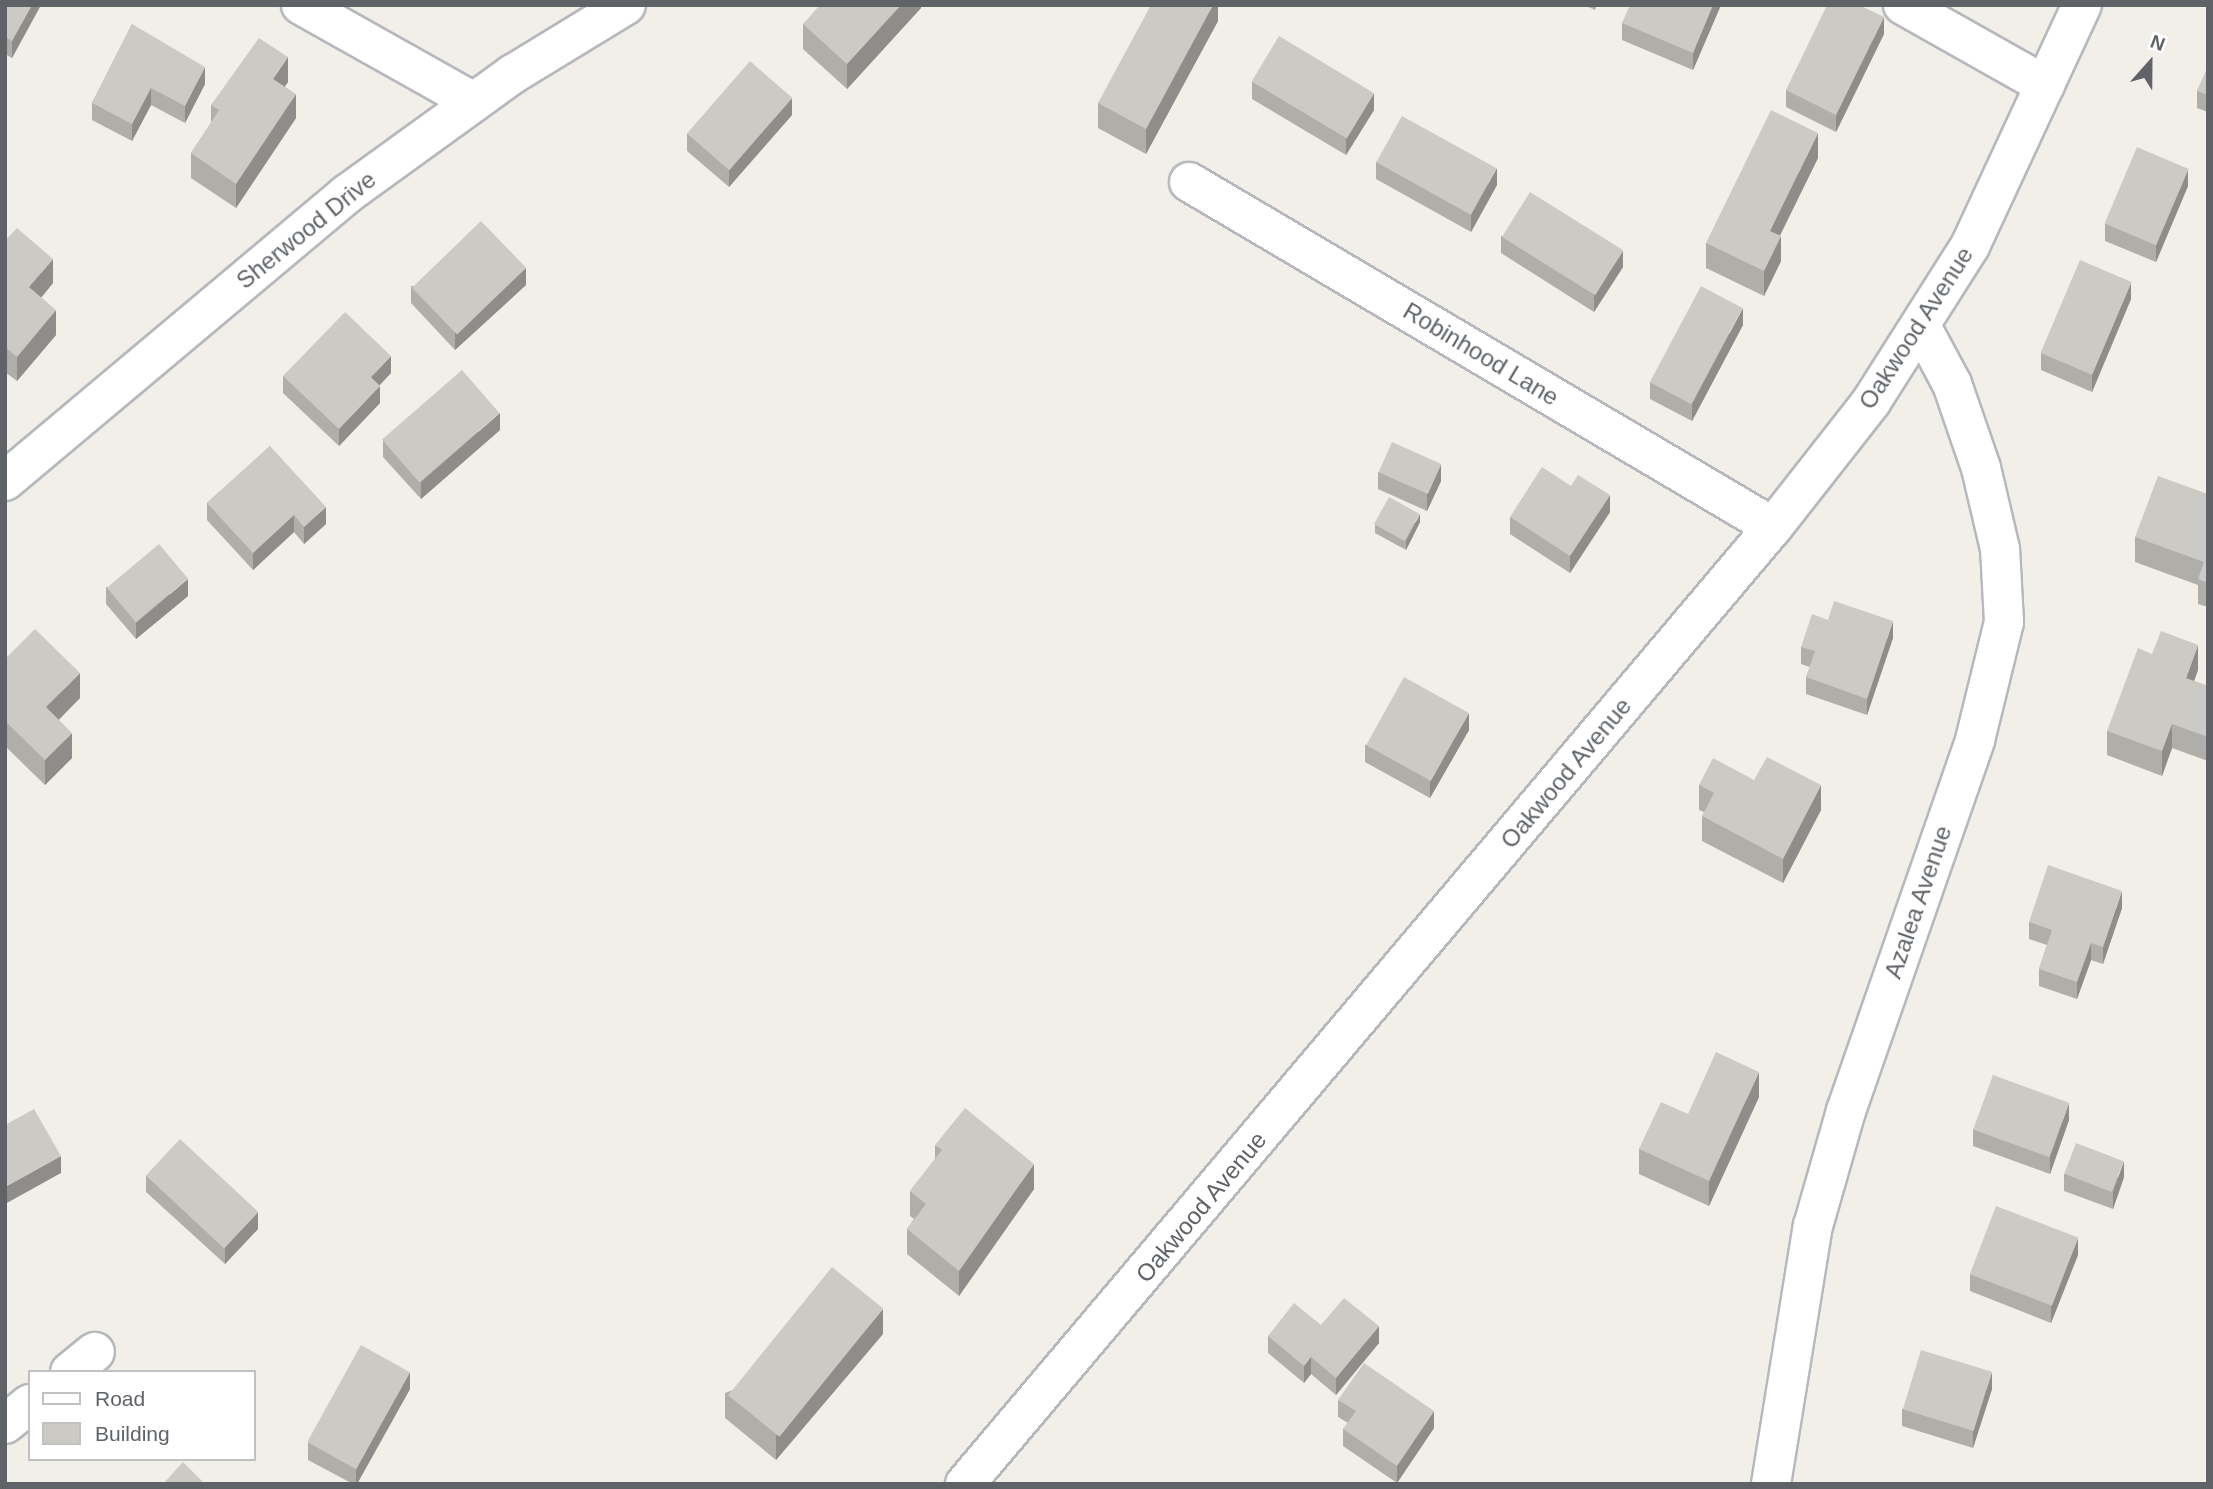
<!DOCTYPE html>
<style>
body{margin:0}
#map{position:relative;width:2213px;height:1489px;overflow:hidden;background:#f1efe8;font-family:Arial,sans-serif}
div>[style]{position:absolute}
.roads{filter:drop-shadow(2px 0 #b5b8bc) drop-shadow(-2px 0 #b5b8bc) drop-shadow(0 2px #b5b8bc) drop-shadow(0 -2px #b5b8bc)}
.minor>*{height:38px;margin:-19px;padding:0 19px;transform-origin:19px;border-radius:19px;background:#fff}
.tertiary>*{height:38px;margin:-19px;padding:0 19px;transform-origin:19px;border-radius:19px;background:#fff}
.wall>*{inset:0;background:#afaea9}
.shaded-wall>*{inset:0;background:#8f8d8a}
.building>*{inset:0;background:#cccac5;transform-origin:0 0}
span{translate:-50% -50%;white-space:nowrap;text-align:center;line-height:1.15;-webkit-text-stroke:6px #fff;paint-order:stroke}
.street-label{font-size:24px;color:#5f6368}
.frame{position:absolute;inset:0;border:7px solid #5f6368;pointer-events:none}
.legend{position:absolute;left:28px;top:1370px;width:228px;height:91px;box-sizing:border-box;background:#fff;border:2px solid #bfc1c3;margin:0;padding:9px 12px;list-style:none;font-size:21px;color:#5f6368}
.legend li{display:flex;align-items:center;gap:14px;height:35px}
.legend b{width:35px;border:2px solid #bfc1c3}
.north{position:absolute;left:2115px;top:28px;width:70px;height:70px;-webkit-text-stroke:5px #fff;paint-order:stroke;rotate:21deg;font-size:19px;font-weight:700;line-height:28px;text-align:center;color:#5f6368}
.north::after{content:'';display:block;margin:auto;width:24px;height:32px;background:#5f6368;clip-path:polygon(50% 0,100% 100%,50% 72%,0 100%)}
</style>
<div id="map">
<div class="roads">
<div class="minor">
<div style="left:301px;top:5px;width:198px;rotate:29.3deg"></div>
<div style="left:1903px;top:5px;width:163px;rotate:29.4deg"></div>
<div style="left:1189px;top:182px;width:678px;rotate:30.57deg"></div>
<div style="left:5px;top:481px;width:446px;rotate:-40deg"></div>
<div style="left:347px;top:194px;width:205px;rotate:-35.9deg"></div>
<div style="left:513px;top:74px;width:132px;rotate:-31.4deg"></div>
<div style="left:70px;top:1372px;width:32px;rotate:-39deg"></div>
<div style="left:5px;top:1424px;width:32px;rotate:-39deg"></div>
<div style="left:1771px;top:1484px;width:261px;rotate:-80.8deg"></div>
<div style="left:1813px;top:1226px;width:120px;rotate:-74deg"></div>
<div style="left:1846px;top:1111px;width:393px;rotate:-70.8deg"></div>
<div style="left:1975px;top:740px;width:122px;rotate:-76.2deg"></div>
<div style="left:2004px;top:622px;width:73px;rotate:-93.1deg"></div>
<div style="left:2000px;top:549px;width:83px;rotate:-103.2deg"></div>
<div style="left:1981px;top:468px;width:89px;rotate:-109deg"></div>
<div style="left:1952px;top:384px;width:64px;rotate:-118.2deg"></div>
</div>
<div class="tertiary">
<div style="left:965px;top:1484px;width:1252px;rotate:-49.83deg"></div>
<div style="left:1773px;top:527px;width:159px;rotate:-51.9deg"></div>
<div style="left:1871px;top:402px;width:185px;rotate:-57.6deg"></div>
<div style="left:1970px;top:246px;width:266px;rotate:-65.1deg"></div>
</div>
</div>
<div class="wall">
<div style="clip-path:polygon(5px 5px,40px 5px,12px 58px,5px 54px)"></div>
<div style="clip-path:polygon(921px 5px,921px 8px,847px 89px,803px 49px,803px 24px)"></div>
<div style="clip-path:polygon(1218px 5px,1218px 21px,1146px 154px,1098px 128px,1098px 103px)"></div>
<div style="clip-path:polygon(1584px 5px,1597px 5px,1595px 10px)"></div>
<div style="clip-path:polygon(1721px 5px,1693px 70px,1622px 40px,1622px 23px)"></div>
<div style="clip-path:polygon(132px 24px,205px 84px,185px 123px,151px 105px,132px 141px,92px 120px,92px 103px)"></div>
<div style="clip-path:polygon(1884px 34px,1836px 132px,1786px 107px,1786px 90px)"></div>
<div style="clip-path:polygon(2208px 67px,2208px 112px,2197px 108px,2197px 91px)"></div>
<div style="clip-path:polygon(288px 82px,285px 86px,296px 118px,236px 208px,191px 178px,191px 153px,211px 123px,211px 105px)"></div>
<div style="clip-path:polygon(1252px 82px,1374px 110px,1346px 155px,1252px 99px)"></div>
<div style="clip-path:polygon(792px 115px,729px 187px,687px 151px,687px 134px)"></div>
<div style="clip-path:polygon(1818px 158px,1780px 236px,1781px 261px,1764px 296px,1706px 268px,1706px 243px)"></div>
<div style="clip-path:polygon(1376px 162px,1497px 185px,1471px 232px,1376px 179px)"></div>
<div style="clip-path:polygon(2188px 186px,2156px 262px,2105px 241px,2105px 224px)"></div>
<div style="clip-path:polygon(1501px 236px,1623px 267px,1594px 312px,1501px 253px)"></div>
<div style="clip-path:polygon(5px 241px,53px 283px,41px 298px,56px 335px,17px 381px,5px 372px)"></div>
<div style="clip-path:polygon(526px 285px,455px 350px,411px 303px,411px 286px)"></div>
<div style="clip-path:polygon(2131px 299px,2092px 392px,2041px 370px,2041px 353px)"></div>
<div style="clip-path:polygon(1743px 325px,1692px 421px,1650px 399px,1650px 382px)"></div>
<div style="clip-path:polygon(391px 373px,379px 386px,380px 403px,339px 446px,283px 393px,283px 376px)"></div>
<div style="clip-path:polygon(500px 430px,421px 499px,383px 457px,383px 440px)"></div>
<div style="clip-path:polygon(270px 446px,326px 524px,304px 544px,294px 532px,253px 570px,207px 520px,207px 503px)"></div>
<div style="clip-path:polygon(1378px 472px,1441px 481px,1427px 511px,1378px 489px)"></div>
<div style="clip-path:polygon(2208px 494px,2208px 607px,2198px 604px,2198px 585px,2135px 562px,2135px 537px)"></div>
<div style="clip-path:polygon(1610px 512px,1570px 573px,1510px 534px,1510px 517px)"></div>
<div style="clip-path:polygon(1420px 522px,1406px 550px,1375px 533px,1375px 525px)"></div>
<div style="clip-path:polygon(106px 587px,188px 596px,136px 639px,106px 604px)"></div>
<div style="clip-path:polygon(1893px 638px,1867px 715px,1806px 694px,1806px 677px,1810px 667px,1801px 664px,1801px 647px)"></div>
<div style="clip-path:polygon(5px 659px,80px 698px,59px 720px,72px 758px,45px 785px,5px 746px)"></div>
<div style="clip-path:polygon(2198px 670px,2194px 681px,2208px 686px,2208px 761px,2172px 748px,2162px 776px,2107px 755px,2107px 731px)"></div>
<div style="clip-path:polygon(1469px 730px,1430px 798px,1365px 762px,1365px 745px)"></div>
<div style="clip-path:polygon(1754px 780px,1821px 810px,1783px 883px,1702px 841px,1702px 816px,1704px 812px,1699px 810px,1699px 785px)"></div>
<div style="clip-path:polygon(2122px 908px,2103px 964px,2091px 960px,2077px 999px,2039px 986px,2039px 969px,2047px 945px,2029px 939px,2029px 922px)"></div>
<div style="clip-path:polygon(1759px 1097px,1709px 1206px,1639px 1174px,1639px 1149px,1688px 1114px)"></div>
<div style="clip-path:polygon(2069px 1120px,2050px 1174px,1973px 1146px,1973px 1129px)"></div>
<div style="clip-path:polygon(935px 1145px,1034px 1189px,959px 1296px,907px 1254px,907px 1229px,914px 1219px,910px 1216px,910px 1191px,935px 1159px)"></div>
<div style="clip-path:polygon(2064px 1174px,2124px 1177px,2113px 1209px,2064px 1191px)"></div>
<div style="clip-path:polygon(146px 1175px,258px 1229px,225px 1264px,146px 1192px)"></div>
<div style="clip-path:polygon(2078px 1255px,2051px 1323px,1970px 1291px,1970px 1274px)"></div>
<div style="clip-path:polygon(1321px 1325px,1379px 1343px,1336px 1395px,1311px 1374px,1304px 1383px,1268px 1353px,1268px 1336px)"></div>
<div style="clip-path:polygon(883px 1334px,776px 1460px,725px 1418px,725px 1393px)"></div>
<div style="clip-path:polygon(410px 1389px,357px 1484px,353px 1484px,308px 1460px,308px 1443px)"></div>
<div style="clip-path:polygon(1992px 1389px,1973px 1448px,1902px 1426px,1902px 1409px)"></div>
<div style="clip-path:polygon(1338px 1400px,1434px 1428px,1397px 1483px,1343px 1446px,1343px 1429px,1348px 1423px,1338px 1417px)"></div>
</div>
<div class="shaded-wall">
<div style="clip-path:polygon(32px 5px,40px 5px,40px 7px,12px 58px,12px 41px)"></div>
<div style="clip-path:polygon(901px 5px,921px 5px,921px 8px,847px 89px,847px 64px)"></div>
<div style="clip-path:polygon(1213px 5px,1218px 5px,1218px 21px,1146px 154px,1146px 129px)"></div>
<div style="clip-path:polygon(1713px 5px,1721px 5px,1693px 70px,1693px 53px)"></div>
<div style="clip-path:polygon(1884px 17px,1884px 34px,1836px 132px,1836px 115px)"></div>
<div style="clip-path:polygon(288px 57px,288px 82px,273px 104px,273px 79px)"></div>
<div style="clip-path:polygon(205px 67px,205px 84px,185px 123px,185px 106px)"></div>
<div style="clip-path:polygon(151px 88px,151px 105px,132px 141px,132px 124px)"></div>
<div style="clip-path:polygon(1374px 93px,1374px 110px,1346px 155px,1346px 138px)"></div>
<div style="clip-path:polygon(296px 94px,296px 118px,236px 208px,236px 184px)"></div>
<div style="clip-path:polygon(792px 98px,792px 115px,729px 187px,729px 170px)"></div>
<div style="clip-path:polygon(1818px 133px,1818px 158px,1770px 255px,1770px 231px)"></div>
<div style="clip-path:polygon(1497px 168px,1497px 185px,1471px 232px,1471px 215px)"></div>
<div style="clip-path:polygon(2188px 169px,2188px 186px,2156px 262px,2156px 245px)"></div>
<div style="clip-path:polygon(1781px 236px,1781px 261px,1764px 296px,1764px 271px)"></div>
<div style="clip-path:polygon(1623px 251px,1623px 267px,1594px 312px,1594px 295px)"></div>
<div style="clip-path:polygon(53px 259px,53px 283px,29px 312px,29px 287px)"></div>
<div style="clip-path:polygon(526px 268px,526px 285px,455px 350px,455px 333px)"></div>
<div style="clip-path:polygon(2131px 282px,2131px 299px,2092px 392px,2092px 375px)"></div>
<div style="clip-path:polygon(1743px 308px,1743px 325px,1692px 421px,1692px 404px)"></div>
<div style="clip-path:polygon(56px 310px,56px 335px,17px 381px,17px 357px)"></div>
<div style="clip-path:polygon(391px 356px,391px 373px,371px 394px,371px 377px)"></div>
<div style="clip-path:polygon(380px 386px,380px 403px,339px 446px,339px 429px)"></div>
<div style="clip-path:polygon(500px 413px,500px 430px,421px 499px,421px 482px)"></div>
<div style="clip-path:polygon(1441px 464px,1441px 481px,1427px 511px,1427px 494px)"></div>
<div style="clip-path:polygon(1610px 495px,1610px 512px,1570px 573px,1570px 556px)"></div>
<div style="clip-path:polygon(326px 507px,326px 524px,304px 544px,304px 527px)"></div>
<div style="clip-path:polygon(1420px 514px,1420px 522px,1406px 550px,1406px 541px)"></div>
<div style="clip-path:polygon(294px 515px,294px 532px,253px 570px,253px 553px)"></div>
<div style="clip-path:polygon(188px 579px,188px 596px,136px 639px,136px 623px)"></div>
<div style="clip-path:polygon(1893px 621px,1893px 638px,1867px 715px,1867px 699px)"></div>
<div style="clip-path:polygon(2198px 645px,2198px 670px,2186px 703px,2186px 678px)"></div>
<div style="clip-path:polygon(80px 673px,80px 698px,46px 732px,46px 707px)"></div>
<div style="clip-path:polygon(1469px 713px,1469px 730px,1430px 798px,1430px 781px)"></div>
<div style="clip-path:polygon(2172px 724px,2172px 748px,2162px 776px,2162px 751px)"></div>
<div style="clip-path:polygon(72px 733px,72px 758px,45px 785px,45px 760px)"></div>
<div style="clip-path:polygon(1821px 785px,1821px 810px,1783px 883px,1783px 859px)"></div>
<div style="clip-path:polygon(2122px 891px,2122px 908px,2103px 964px,2103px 947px)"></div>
<div style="clip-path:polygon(2091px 943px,2091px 960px,2077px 999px,2077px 982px)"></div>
<div style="clip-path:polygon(1759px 1072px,1759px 1097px,1709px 1206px,1709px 1181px)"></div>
<div style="clip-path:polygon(2069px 1103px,2069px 1120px,2050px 1174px,2050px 1157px)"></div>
<div style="clip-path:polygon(61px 1156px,61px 1173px,5px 1204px,5px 1187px)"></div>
<div style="clip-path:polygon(2124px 1161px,2124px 1177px,2113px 1209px,2113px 1192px)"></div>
<div style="clip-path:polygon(1034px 1164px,1034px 1189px,959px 1296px,959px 1271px)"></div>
<div style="clip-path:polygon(258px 1212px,258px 1229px,225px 1264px,225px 1247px)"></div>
<div style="clip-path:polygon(2078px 1238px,2078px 1255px,2051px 1323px,2051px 1306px)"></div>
<div style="clip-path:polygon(883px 1309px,883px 1334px,776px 1460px,776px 1436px)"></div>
<div style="clip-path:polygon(1379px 1326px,1379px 1343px,1336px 1395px,1336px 1378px)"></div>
<div style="clip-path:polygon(1311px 1357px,1311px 1374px,1304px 1383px,1304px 1366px)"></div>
<div style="clip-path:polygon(410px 1372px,410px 1389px,357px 1484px,356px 1484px,356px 1469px)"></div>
<div style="clip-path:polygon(1992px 1372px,1992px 1389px,1973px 1448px,1973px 1431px)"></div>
<div style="clip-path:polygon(1434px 1411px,1434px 1428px,1397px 1483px,1397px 1466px)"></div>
</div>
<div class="building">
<div style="clip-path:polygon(5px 5px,32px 5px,12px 41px,5px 37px)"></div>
<div style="clip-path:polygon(820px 5px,901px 5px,847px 64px,803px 24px)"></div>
<div style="clip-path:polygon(1151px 5px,1213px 5px,1146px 129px,1098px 103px)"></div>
<div style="clip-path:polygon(1630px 5px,1713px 5px,1693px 53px,1622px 23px)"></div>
<div style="clip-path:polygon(1827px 5px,1859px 5px,1884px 17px,1836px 115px,1786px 90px)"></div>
<div style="clip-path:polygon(132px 24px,205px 67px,185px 106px,151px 88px,132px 124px,92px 103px)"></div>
<div style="left:1279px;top:36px;width:111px;height:53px;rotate:31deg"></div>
<div style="clip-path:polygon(259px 38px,288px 57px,273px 79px,296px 94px,236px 184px,191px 153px,219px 110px,211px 105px)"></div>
<div style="left:750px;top:61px;width:56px;height:96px;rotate:41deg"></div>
<div style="clip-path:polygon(2208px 67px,2208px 95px,2197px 91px)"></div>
<div style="clip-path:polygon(1771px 110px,1818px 133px,1770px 231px,1781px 236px,1764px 271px,1706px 243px)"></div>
<div style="left:1402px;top:116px;width:108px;height:53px;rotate:29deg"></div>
<div style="left:2137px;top:147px;width:56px;height:83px;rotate:23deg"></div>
<div style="left:1530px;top:192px;width:110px;height:53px;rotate:32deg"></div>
<div style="left:481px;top:221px;width:65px;height:96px;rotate:46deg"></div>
<div style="clip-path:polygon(17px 228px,53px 259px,29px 287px,56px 310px,17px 357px,5px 347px,5px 241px)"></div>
<div style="left:2080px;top:260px;width:56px;height:101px;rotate:23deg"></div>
<div style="left:1701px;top:286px;width:47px;height:109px;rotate:28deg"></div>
<div style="clip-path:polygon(345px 312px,391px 356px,371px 377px,380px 386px,339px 429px,283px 376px)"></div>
<div style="left:462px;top:370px;width:57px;height:106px;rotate:49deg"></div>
<div style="left:1392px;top:442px;width:54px;height:33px;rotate:24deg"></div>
<div style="clip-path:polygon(270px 446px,326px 507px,304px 527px,294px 515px,253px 553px,207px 503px)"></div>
<div style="clip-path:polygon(1542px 467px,1571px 486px,1578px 475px,1610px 495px,1570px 556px,1510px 517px)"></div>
<div style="clip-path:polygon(2158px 476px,2208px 494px,2208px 583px,2198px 579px,2204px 562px,2135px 537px)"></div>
<div style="left:1389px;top:497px;width:35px;height:31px;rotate:29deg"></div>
<div style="left:159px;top:544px;width:45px;height:68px;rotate:50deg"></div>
<div style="clip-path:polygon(1834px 601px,1893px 621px,1867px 699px,1806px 677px,1815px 651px,1801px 647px,1812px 614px,1828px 620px)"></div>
<div style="clip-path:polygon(35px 629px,80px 673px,46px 707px,72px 733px,45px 760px,5px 721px,5px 659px)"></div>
<div style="clip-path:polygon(2161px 631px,2198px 645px,2186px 678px,2208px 686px,2208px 737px,2172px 724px,2162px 751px,2107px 731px,2138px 648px,2152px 654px)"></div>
<div style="left:1404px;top:677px;width:74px;height:78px;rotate:29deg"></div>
<div style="clip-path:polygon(1767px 757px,1821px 785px,1783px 859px,1702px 816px,1714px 793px,1699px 785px,1713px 758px,1754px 780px)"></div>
<div style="clip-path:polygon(2048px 865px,2122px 891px,2103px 947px,2091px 943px,2077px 982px,2039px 969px,2052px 930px,2029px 922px)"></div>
<div style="clip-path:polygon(1716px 1052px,1759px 1072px,1709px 1181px,1639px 1149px,1661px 1102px,1688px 1114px)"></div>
<div style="left:1993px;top:1075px;width:81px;height:58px;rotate:20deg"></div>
<div style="clip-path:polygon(965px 1108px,1034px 1164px,959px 1271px,907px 1229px,926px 1204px,910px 1191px,942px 1150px,935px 1145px)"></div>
<div style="clip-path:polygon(34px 1109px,61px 1156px,5px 1187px,5px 1125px)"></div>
<div style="left:180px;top:1139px;width:107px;height:50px;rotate:43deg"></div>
<div style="left:2076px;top:1143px;width:51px;height:33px;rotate:21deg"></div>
<div style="left:1996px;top:1206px;width:88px;height:73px;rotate:21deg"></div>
<div style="left:832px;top:1267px;width:66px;height:165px;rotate:39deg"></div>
<div style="clip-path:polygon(1344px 1298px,1379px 1326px,1336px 1378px,1311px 1357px,1304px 1366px,1268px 1336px,1294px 1303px,1321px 1325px)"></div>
<div style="left:361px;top:1345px;width:56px;height:111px;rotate:29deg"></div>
<div style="left:1921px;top:1350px;width:74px;height:62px;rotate:17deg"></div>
<div style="clip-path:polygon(1364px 1363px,1434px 1411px,1397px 1466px,1343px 1429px,1356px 1411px,1338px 1400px)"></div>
<div style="clip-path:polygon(183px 1462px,205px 1484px,163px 1484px)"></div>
</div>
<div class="street-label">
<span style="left:306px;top:230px;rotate:-39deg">Sherwood Drive</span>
<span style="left:1916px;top:328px;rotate:-57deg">Oakwood Avenue</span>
<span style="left:1481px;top:354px;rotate:31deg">Robinhood Lane</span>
<span style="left:1566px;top:773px;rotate:-50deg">Oakwood Avenue</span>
<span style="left:1918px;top:902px;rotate:-71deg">Azalea Avenue</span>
<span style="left:1201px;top:1207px;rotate:-50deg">Oakwood Avenue</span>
</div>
<div class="frame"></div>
<ul class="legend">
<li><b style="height:9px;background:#fff"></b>Road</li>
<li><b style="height:19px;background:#cccac5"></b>Building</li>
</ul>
<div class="north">N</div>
</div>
